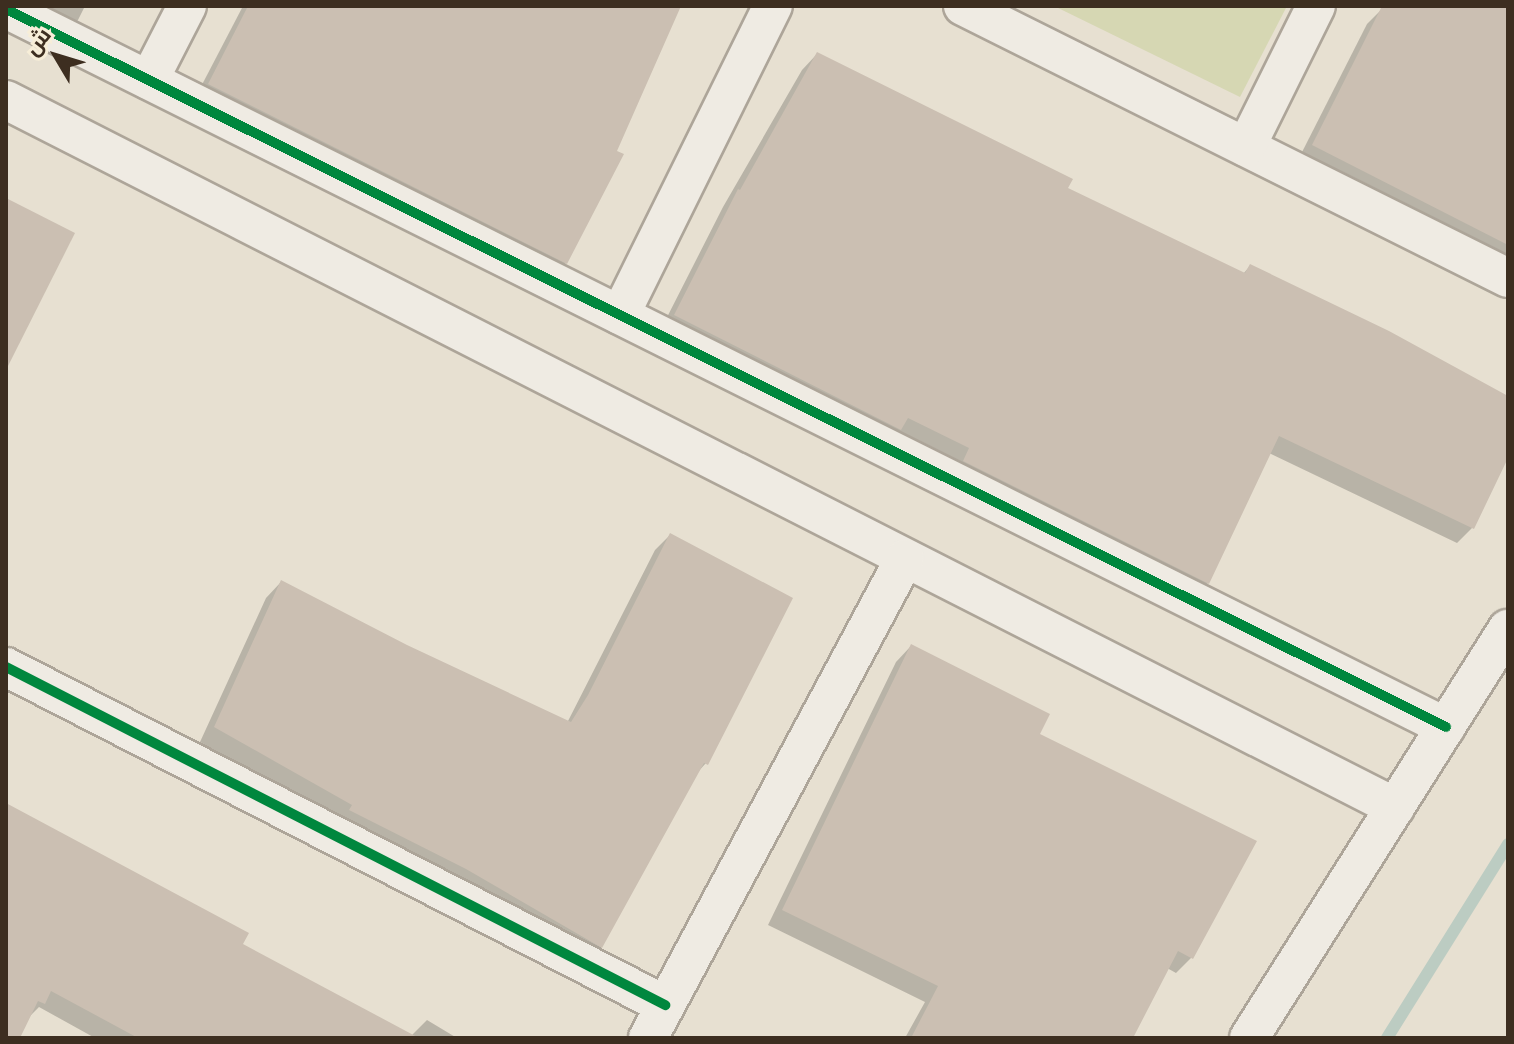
<!DOCTYPE html>
<meta charset="utf-8">
<style>
body{margin:0}
#map{position:relative;width:1514px;height:1044px;overflow:hidden;background:#e7e0d1;font-family:Lora,Cairo,serif}
div>[style]{position:absolute}
.green>*{inset:0;background:#d6d7b3}
.shadow>*{inset:0;background:#0003}
.stream>*{height:12px;margin:-6px;padding:0 6px;transform-origin:6px;border-radius:6px;background:#bcccc2}
.building>*{inset:0;background:#cbbfb2}
.roads{filter:drop-shadow(2px 0 #ada599) drop-shadow(-2px 0 #ada599) drop-shadow(0 2px #ada599) drop-shadow(0 -2px #ada599)}
.minor>*{height:38px;margin:-19px;padding:0 19px;transform-origin:19px;border-radius:19px;background:#efebe3}
.cycleway>*{height:10px;margin:-5px;padding:0 5px;transform-origin:5px;border-radius:5px;background:#00873e}
span{translate:-50% -50%;white-space:nowrap;text-align:center;line-height:1.15;-webkit-text-stroke:8px #f7eed8;paint-order:stroke}
.frame{position:absolute;inset:0;border:8px solid #3d2e20;pointer-events:none}
.north{position:absolute;left:16px;top:16px;width:80px;height:80px;-webkit-text-stroke:6px #f7eed8;paint-order:stroke;rotate:308deg;font-size:22px;font-weight:700;line-height:32px;text-align:center;color:#3d2e20}
.north::after{content:'';display:block;margin:auto;width:28px;height:36px;background:#3d2e20;clip-path:polygon(50% 0,100% 100%,50% 72%,0 100%)}
</style>
<div id="map">
<div class="green">
<div style="clip-path:polygon(1054px 6px,1287px 6px,1240px 97px)"></div>
</div>
<div class="shadow">
<div style="clip-path:polygon(6px 6px,85px 6px,78px 20px,63px 36px)"></div>
<div style="clip-path:polygon(243px 6px,678px 6px,566px 263px,550px 278px,194px 100px)"></div>
<div style="clip-path:polygon(1408px 6px,1508px 6px,1508px 277px,1298px 160px,1367px 24px,1383px 8px)"></div>
<div style="clip-path:polygon(817px 54px,1066px 189px,1243px 274px,1250px 266px,1508px 398px,1508px 454px,1472px 528px,1457px 543px,1269px 453px,1208px 583px,1192px 599px,660px 331px,723px 207px,802px 70px)"></div>
<div style="clip-path:polygon(670px 535px,706px 763px,696px 774px,601px 947px,585px 962px,200px 742px,266px 598px,281px 582px,406px 647px,567px 723px,655px 550px)"></div>
<div style="clip-path:polygon(911px 646px,1037px 734px,1192px 957px,1176px 973px,1167px 968px,1130px 1038px,905px 1038px,925px 1002px,768px 925px,896px 662px)"></div>
<div style="clip-path:polygon(6px 804px,241px 945px,411px 1036px,427px 1020px,457px 1038px,95px 1038px,39px 1007px,27px 1019px,17px 1038px,6px 1038px)"></div>
</div>
<div class="stream">
<div style="left:1387px;top:1038px;width:229px;rotate:-58deg"></div>
</div>
<div class="building">
<div style="clip-path:polygon(248px 6px,681px 6px,617px 151px,624px 154px,567px 264px,208px 84px)"></div>
<div style="clip-path:polygon(1382px 6px,1508px 6px,1508px 245px,1312px 145px)"></div>
<div style="clip-path:polygon(817px 52px,1073px 179px,1068px 188px,1245px 273px,1250px 264px,1389px 331px,1508px 396px,1508px 458px,1474px 529px,1279px 436px,1209px 584px,963px 461px,969px 448px,908px 418px,901px 430px,674px 315px,738px 189px,740px 190px)"></div>
<div style="clip-path:polygon(6px 198px,75px 233px,6px 370px)"></div>
<div style="clip-path:polygon(670px 533px,793px 598px,708px 765px,704px 763px,602px 948px,466px 869px,349px 810px,352px 805px,214px 727px,281px 580px,407px 645px,571px 722px,588px 695px)"></div>
<div style="clip-path:polygon(911px 644px,1050px 714px,1040px 734px,1257px 841px,1193px 959px,1178px 951px,1133px 1038px,911px 1038px,938px 986px,782px 910px)"></div>
<div style="clip-path:polygon(6px 803px,249px 933px,243px 944px,419px 1038px,138px 1038px,51px 991px,45px 1004px,38px 1001px,20px 1038px,6px 1038px)"></div>
</div>
<div class="roads">
<div class="minor">
<div style="left:963px;top:6px;width:609px;rotate:26.52deg"></div>
<div style="left:6px;top:9px;width:1609px;rotate:26.5deg"></div>
<div style="left:149px;top:80px;width:83px;rotate:-62.8deg"></div>
<div style="left:6px;top:100px;width:1559px;rotate:26.98deg"></div>
<div style="left:1246px;top:147px;width:157px;rotate:-63.6deg"></div>
<div style="left:620px;top:315px;width:345px;rotate:-63.7deg"></div>
<div style="left:6px;top:667px;width:741px;rotate:27.15deg"></div>
<div style="left:648px;top:1038px;width:544px;rotate:-61.83deg"></div>
<div style="left:1249px;top:1038px;width:484px;rotate:-57.7deg"></div>
</div>
</div>
<div class="cycleway">
<div style="left:6px;top:9px;width:1609px;rotate:26.5deg"></div>
<div style="left:6px;top:667px;width:741px;rotate:27.15deg"></div>
</div>
<div class="frame"></div>
<div class="north">ش</div>
</div>
